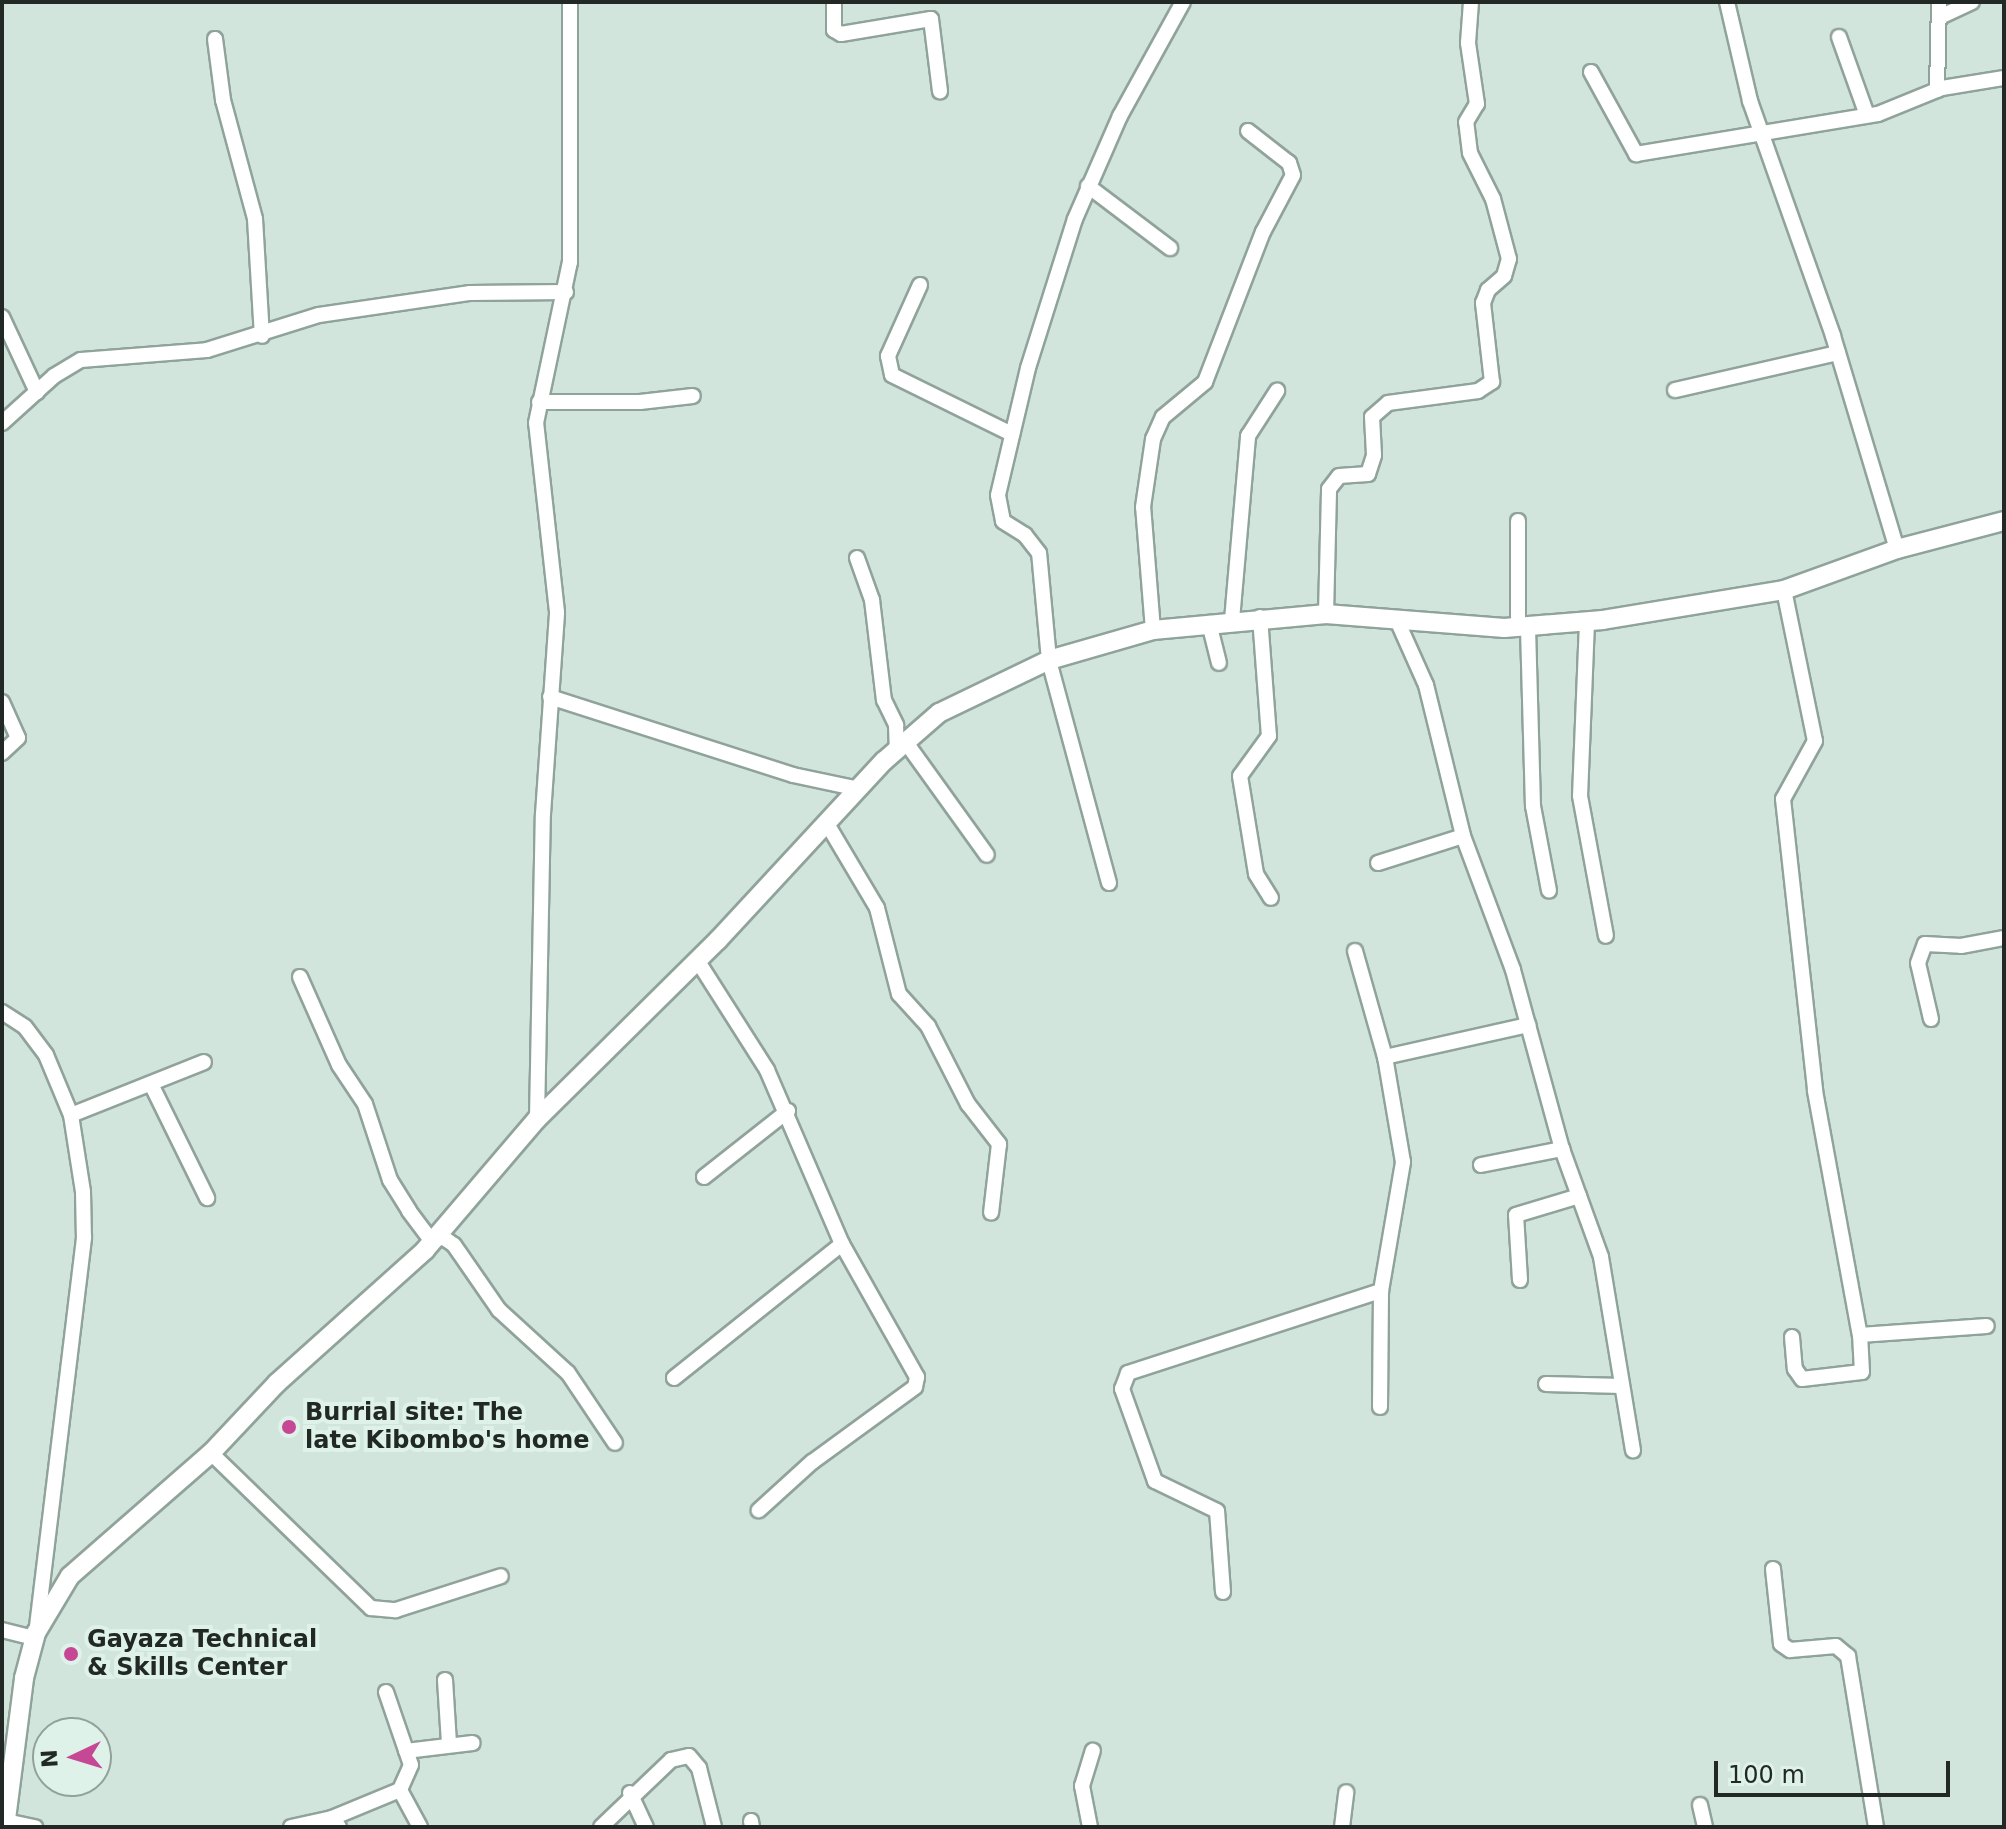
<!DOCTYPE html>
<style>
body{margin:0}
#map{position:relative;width:2006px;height:1829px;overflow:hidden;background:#d1e5dc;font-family:"DejaVu Sans",sans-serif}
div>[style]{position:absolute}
.roads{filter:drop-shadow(2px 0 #90a39b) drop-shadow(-2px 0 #90a39b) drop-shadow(0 2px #90a39b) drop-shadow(0 -2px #90a39b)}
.minor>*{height:14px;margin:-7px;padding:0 7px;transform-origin:7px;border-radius:7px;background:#fff}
.tertiary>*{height:18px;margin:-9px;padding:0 9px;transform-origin:9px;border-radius:9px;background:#fff}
.dots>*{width:22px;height:22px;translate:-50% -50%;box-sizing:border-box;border:4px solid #def2e9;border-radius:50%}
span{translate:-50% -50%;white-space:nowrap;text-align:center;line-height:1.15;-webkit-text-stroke:8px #def2e9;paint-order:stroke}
.poi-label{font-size:24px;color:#212825;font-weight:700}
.left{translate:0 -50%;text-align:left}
.frame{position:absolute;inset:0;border:4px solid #212825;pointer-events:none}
.north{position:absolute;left:32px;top:1717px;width:80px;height:80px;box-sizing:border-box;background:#def2e9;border:2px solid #92a19b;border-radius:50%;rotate:266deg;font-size:22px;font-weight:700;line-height:32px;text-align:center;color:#212825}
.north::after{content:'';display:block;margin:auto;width:28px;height:36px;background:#c64895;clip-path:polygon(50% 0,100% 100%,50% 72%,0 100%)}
.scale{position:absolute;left:1714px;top:1761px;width:236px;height:36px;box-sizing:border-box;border:4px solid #212825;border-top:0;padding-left:10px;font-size:24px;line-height:28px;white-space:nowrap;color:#212825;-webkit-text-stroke:6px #def2e9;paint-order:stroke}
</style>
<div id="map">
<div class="roads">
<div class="minor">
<div style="left:834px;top:2px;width:28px;rotate:90deg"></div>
<div style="left:834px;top:30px;width:8px;rotate:30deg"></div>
<div style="left:841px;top:34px;width:91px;rotate:-9.5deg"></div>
<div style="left:931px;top:19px;width:73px;rotate:82.9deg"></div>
<div style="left:1727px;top:2px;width:102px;rotate:76.9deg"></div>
<div style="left:1750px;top:101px;width:249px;rotate:70.5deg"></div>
<div style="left:1833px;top:336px;width:222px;rotate:73.3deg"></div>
<div style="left:1940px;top:17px;width:35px;rotate:-25deg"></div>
<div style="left:1839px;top:37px;width:83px;rotate:70.3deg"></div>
<div style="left:215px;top:39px;width:62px;rotate:82.5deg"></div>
<div style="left:223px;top:100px;width:123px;rotate:74.9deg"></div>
<div style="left:255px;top:219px;width:117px;rotate:86.6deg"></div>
<div style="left:1591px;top:72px;width:94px;rotate:61.2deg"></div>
<div style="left:1636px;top:154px;width:245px;rotate:-9.4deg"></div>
<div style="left:1878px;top:114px;width:69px;rotate:-22.1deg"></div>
<div style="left:1942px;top:88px;width:63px;rotate:-9.2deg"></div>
<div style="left:1937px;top:90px;width:88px;rotate:-88.7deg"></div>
<div style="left:1088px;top:186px;width:103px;rotate:37.1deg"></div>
<div style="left:920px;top:285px;width:78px;rotate:114.3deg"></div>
<div style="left:888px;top:356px;width:19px;rotate:78deg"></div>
<div style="left:892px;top:375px;width:134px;rotate:26.2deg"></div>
<div style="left:2px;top:317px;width:83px;rotate:65deg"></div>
<div style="left:1675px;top:390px;width:167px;rotate:-12.8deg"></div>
<div style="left:539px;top:402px;width:101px"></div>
<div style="left:640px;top:402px;width:53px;rotate:-6.5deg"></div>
<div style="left:2px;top:423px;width:70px;rotate:-42.1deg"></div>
<div style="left:54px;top:376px;width:31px;rotate:-31deg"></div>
<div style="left:81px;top:360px;width:126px;rotate:-4.5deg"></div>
<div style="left:207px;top:350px;width:117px;rotate:-17.4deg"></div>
<div style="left:319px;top:315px;width:153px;rotate:-8.3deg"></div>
<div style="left:470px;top:293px;width:96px;rotate:-0.6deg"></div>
<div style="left:857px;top:558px;width:45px;rotate:70.3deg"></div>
<div style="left:872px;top:600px;width:101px;rotate:83.2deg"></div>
<div style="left:884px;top:700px;width:28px;rotate:64deg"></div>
<div style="left:896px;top:725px;width:23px;rotate:88deg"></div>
<div style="left:1784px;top:590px;width:154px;rotate:78.4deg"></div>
<div style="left:1815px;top:741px;width:66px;rotate:118.9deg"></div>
<div style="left:1783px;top:799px;width:294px;rotate:83.7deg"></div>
<div style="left:1815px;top:1091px;width:248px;rotate:79.6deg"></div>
<div style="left:1860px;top:1335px;width:127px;rotate:-4.1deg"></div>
<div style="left:1326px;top:614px;width:125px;rotate:-88.6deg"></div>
<div style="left:1329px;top:489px;width:16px;rotate:-52deg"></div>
<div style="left:1339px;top:476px;width:29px;rotate:-4deg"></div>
<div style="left:1368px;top:474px;width:20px;rotate:-72deg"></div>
<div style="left:1374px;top:455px;width:38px;rotate:-93deg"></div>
<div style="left:1372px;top:417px;width:21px;rotate:-41deg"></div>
<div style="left:1388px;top:403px;width:91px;rotate:-7.6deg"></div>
<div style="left:1478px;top:391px;width:17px;rotate:-33deg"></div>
<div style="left:1492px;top:382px;width:80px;rotate:-96.5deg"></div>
<div style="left:1483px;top:303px;width:14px;rotate:-69deg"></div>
<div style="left:1488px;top:290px;width:21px;rotate:-41deg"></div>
<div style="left:1504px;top:276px;width:18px;rotate:-74deg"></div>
<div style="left:1509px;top:259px;width:62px;rotate:-104.9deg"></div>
<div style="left:1493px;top:199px;width:51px;rotate:-116.6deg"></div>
<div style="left:1470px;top:153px;width:31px;rotate:-97deg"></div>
<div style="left:1466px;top:122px;width:21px;rotate:-59deg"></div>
<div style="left:1477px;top:104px;width:62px;rotate:-98.4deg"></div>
<div style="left:1468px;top:43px;width:41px;rotate:-85.8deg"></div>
<div style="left:1260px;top:617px;width:119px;rotate:85.7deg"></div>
<div style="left:1269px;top:736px;width:49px;rotate:125.9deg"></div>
<div style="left:1240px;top:776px;width:99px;rotate:80.7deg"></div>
<div style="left:1256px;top:874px;width:28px;rotate:58deg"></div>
<div style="left:1396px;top:618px;width:73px;rotate:65.9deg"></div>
<div style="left:1426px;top:685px;width:155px;rotate:76.2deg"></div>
<div style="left:1463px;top:836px;width:143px;rotate:69.5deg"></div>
<div style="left:1513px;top:970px;width:186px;rotate:74.7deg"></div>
<div style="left:1562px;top:1149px;width:115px;rotate:70.1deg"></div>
<div style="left:1601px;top:1257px;width:196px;rotate:80.6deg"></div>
<div style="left:1232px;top:620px;width:185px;rotate:-85deg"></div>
<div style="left:1248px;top:436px;width:54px;rotate:-57.2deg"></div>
<div style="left:1587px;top:622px;width:174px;rotate:92.3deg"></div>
<div style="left:1580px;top:796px;width:142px;rotate:79.5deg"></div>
<div style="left:1209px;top:623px;width:41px;rotate:76deg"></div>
<div style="left:1518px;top:628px;width:107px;rotate:-90deg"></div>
<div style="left:1528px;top:628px;width:178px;rotate:88.4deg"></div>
<div style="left:1533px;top:806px;width:86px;rotate:79.3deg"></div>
<div style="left:1153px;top:630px;width:123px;rotate:-94.6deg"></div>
<div style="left:1143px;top:507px;width:69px;rotate:-81.6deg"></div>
<div style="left:1153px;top:439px;width:24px;rotate:-66deg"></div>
<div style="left:1163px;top:417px;width:55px;rotate:-39.8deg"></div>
<div style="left:1205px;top:382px;width:161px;rotate:-68.9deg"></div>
<div style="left:1263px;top:232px;width:64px;rotate:-62.2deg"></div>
<div style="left:1293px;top:175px;width:13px;rotate:-108deg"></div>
<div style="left:1289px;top:163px;width:52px;rotate:-142deg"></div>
<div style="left:550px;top:697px;width:255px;rotate:17.8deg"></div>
<div style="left:793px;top:775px;width:67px;rotate:12deg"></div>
<div style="left:2px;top:702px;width:39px;rotate:66deg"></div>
<div style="left:18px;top:738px;width:22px;rotate:137deg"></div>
<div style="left:905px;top:741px;width:140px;rotate:54.3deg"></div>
<div style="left:826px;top:822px;width:100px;rotate:59.3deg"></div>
<div style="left:877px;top:908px;width:89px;rotate:75.7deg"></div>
<div style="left:899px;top:994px;width:43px;rotate:47.8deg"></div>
<div style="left:928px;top:1026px;width:88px;rotate:62.9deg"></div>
<div style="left:968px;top:1104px;width:51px;rotate:52.2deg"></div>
<div style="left:999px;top:1144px;width:69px;rotate:96.6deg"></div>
<div style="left:1378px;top:863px;width:89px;rotate:-17.6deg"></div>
<div style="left:1109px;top:883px;width:231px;rotate:-105.1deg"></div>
<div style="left:1049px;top:660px;width:107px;rotate:-95.3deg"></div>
<div style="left:1039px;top:553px;width:23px;rotate:-128deg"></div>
<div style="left:1025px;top:535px;width:26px;rotate:-148deg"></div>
<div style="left:1003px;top:521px;width:26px;rotate:-101deg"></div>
<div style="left:998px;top:495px;width:130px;rotate:-76.7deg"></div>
<div style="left:1028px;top:368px;width:156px;rotate:-72.5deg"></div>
<div style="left:1075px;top:219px;width:112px;rotate:-66.4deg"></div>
<div style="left:1120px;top:116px;width:130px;rotate:-61.1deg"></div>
<div style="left:1355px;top:951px;width:110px;rotate:74.2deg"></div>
<div style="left:697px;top:960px;width:130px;rotate:57.5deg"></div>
<div style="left:767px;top:1070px;width:189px;rotate:66.7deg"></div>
<div style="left:842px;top:1244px;width:153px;rotate:60.6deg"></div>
<div style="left:917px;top:1377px;width:10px;rotate:101deg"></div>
<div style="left:915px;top:1387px;width:127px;rotate:143.9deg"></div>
<div style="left:812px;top:1462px;width:72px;rotate:137.8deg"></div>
<div style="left:300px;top:977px;width:96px;rotate:66.1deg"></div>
<div style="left:339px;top:1065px;width:47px;rotate:56.3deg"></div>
<div style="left:365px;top:1104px;width:80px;rotate:71.8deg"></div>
<div style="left:390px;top:1180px;width:36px;rotate:58deg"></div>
<div style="left:409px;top:1211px;width:35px;rotate:53deg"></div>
<div style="left:430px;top:1239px;width:14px;rotate:-4deg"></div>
<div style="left:444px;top:1238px;width:12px;rotate:35deg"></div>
<div style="left:454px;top:1245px;width:79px;rotate:55.3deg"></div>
<div style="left:499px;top:1310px;width:93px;rotate:42.4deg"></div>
<div style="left:568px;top:1373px;width:84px;rotate:56.1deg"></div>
<div style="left:2px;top:1012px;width:27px;rotate:33deg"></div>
<div style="left:25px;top:1027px;width:35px;rotate:53deg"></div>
<div style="left:46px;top:1055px;width:65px;rotate:67.4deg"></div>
<div style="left:71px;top:1115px;width:78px;rotate:81.1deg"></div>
<div style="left:83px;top:1192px;width:46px;rotate:88.8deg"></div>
<div style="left:84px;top:1238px;width:392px;rotate:96.9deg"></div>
<div style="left:1931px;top:1019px;width:57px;rotate:-103.1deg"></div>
<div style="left:1918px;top:963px;width:20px;rotate:-70deg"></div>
<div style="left:1925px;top:944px;width:36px;rotate:3deg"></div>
<div style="left:1961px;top:946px;width:44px;rotate:-10.5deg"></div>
<div style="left:152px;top:1086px;width:125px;rotate:63.8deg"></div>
<div style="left:71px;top:1115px;width:143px;rotate:-21.7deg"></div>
<div style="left:537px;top:1119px;width:305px;rotate:-88.9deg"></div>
<div style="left:543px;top:814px;width:202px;rotate:-86deg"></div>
<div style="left:557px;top:612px;width:190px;rotate:-96.3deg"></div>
<div style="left:536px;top:423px;width:165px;rotate:-78.1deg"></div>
<div style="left:570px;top:262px;width:260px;rotate:-90deg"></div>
<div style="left:1481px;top:1165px;width:83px;rotate:-11.2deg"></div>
<div style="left:704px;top:1177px;width:107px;rotate:-38.2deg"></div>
<div style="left:1520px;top:1280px;width:65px;rotate:-93.5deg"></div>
<div style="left:1516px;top:1215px;width:66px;rotate:-16.8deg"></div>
<div style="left:1792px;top:1337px;width:32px;rotate:85deg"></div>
<div style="left:1795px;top:1369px;width:12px;rotate:55deg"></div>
<div style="left:1802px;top:1379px;width:60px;rotate:-6.7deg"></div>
<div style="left:1862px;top:1372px;width:37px;rotate:-93deg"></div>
<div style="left:674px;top:1378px;width:215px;rotate:-38.6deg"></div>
<div style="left:1546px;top:1384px;width:76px;rotate:1.5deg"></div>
<div style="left:1380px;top:1407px;width:116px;rotate:-89.5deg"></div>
<div style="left:211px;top:1453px;width:223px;rotate:44.1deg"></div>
<div style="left:371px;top:1608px;width:25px;rotate:5deg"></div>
<div style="left:396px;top:1610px;width:110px;rotate:-17.9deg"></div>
<div style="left:1773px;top:1569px;width:75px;rotate:83.9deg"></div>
<div style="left:1781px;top:1644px;width:11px;rotate:34deg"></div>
<div style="left:1790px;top:1650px;width:46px;rotate:-5deg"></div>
<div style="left:1836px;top:1646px;width:16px;rotate:40deg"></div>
<div style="left:1848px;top:1656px;width:173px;rotate:80.7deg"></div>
<div style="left:1223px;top:1592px;width:81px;rotate:-94.2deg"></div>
<div style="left:1217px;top:1511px;width:69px;rotate:-154.2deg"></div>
<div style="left:1155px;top:1481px;width:98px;rotate:-109.7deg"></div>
<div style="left:1122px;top:1389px;width:17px;rotate:-69deg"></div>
<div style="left:1128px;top:1373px;width:266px;rotate:-18deg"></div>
<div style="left:1381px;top:1291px;width:131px;rotate:-80.3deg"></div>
<div style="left:1403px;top:1162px;width:107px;rotate:-99.7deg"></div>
<div style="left:1385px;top:1057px;width:147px;rotate:-12.6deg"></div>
<div style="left:2px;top:1630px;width:34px;rotate:14deg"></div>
<div style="left:445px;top:1680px;width:63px;rotate:86.4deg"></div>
<div style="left:386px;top:1692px;width:77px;rotate:71.1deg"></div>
<div style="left:411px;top:1765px;width:27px;rotate:114deg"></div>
<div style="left:406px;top:1751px;width:67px;rotate:-6.8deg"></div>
<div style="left:630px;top:1793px;width:38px;rotate:65deg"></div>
<div style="left:1700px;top:1805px;width:23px;rotate:77deg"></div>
<div style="left:332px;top:1818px;width:74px;rotate:-22.4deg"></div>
<div style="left:400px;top:1790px;width:42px;rotate:61.6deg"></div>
<div style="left:6px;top:1821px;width:30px;rotate:12deg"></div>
<div style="left:751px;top:1821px;width:6px;rotate:81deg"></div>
<div style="left:291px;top:1827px;width:42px;rotate:-12.4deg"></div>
<div style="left:332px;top:1818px;width:11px;rotate:52deg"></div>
<div style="left:601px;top:1827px;width:97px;rotate:-43.7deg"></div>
<div style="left:671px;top:1760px;width:18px;rotate:-13deg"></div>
<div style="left:689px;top:1756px;width:16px;rotate:50deg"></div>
<div style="left:699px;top:1768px;width:61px;rotate:75.7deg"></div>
<div style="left:1090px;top:1827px;width:42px;rotate:-101deg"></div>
<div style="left:1082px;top:1786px;width:37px;rotate:-73deg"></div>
<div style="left:1342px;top:1827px;width:35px;rotate:-83deg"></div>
</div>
<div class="tertiary">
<div style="left:5px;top:1827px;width:150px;rotate:-82.7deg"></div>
<div style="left:24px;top:1678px;width:47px;rotate:-75.1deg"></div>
<div style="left:36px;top:1633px;width:66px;rotate:-59.2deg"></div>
<div style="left:70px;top:1576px;width:187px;rotate:-41.1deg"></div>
<div style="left:211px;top:1453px;width:96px;rotate:-46.7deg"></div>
<div style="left:277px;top:1383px;width:199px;rotate:-41.9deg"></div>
<div style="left:425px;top:1250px;width:172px;rotate:-49.5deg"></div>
<div style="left:537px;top:1119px;width:255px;rotate:-44.7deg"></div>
<div style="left:718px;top:940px;width:244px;rotate:-47.2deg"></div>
<div style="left:884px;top:761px;width:73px;rotate:-41.1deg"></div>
<div style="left:939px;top:713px;width:122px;rotate:-25.7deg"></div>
<div style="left:1049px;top:660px;width:108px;rotate:-16.1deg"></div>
<div style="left:1153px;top:630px;width:174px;rotate:-5.3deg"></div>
<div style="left:1326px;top:614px;width:179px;rotate:4.5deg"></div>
<div style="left:1504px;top:628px;width:99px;rotate:-4.6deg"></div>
<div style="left:1603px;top:620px;width:183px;rotate:-9.4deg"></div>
<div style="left:1784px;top:590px;width:120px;rotate:-19.9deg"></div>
<div style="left:1897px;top:549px;width:111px;rotate:-14.7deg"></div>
</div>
</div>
<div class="dots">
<div style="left:289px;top:1427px;background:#c64895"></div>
<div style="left:71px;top:1654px;background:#c64895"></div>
</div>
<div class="poi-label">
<span class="left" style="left:305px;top:1427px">Burrial site: The<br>late Kibombo's home</span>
<span class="left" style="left:87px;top:1654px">Gayaza Technical<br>&amp; Skills Center</span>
</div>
<div class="frame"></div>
<div class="north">N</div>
<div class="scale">100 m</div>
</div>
